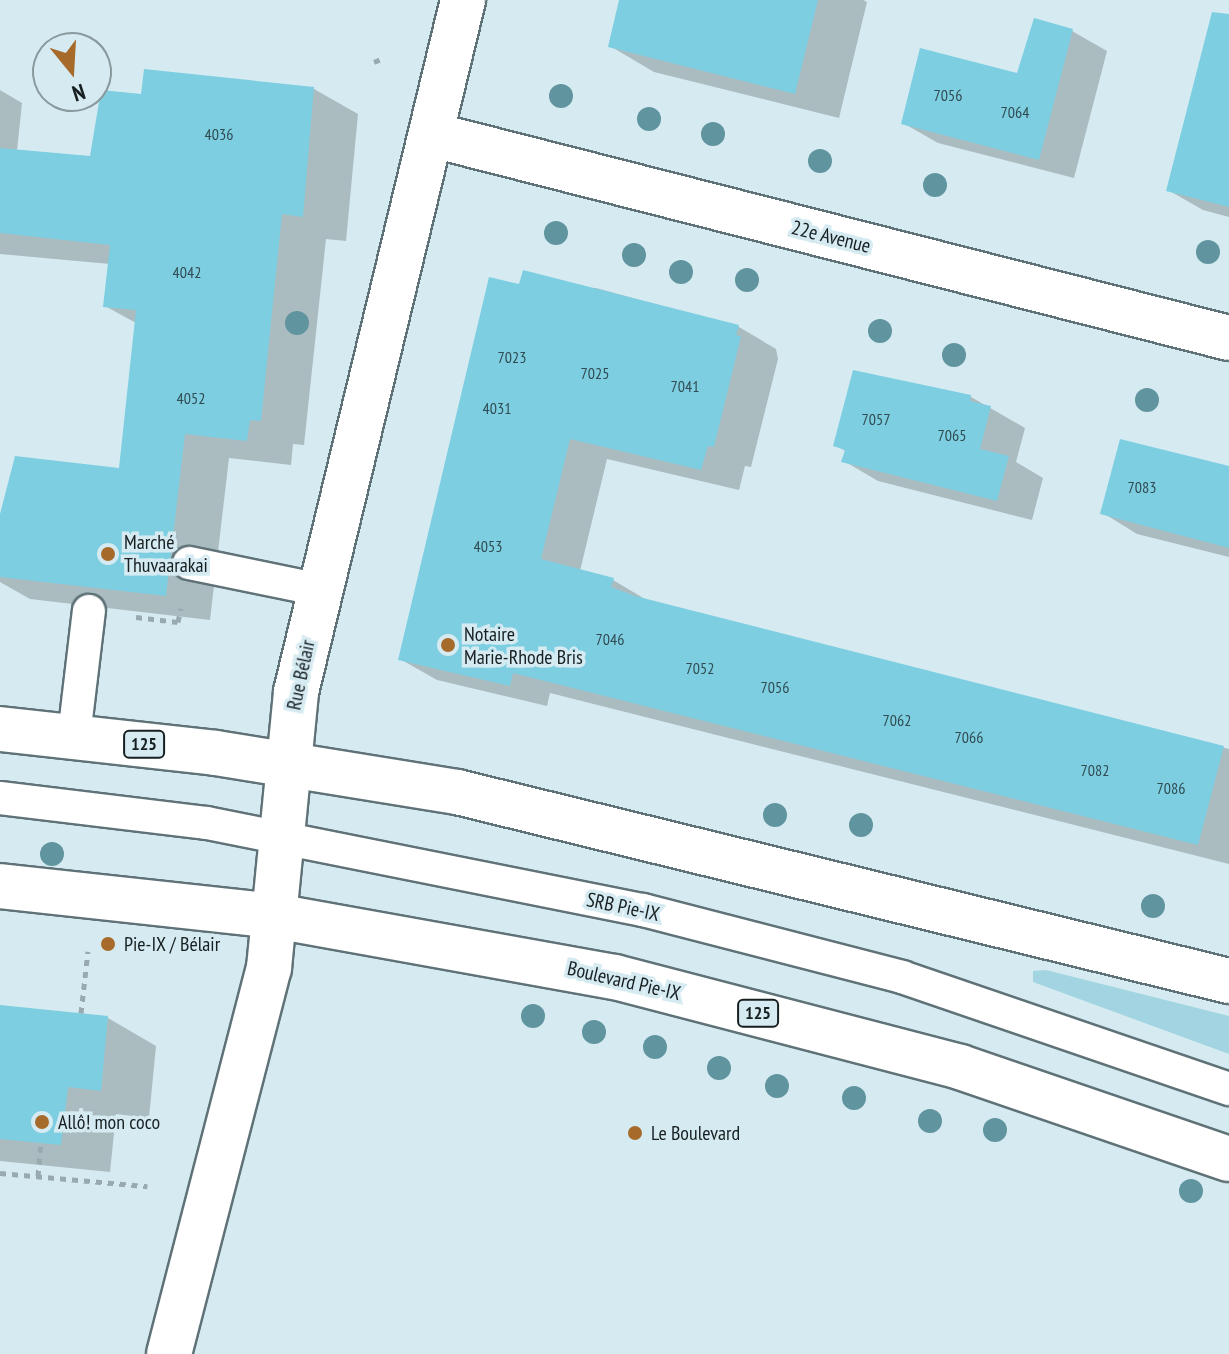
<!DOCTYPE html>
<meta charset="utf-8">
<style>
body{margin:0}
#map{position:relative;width:1229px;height:1354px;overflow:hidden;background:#d5ebf1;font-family:"PT Sans Narrow",sans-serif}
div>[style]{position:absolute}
.green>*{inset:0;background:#a2d5e1}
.shadow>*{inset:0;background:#0003}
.building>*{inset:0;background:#7dcee1}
.path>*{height:5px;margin-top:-2.5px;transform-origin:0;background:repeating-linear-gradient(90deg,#98aaaf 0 6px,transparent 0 12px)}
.roads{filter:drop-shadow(2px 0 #5f7277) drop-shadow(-2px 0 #5f7277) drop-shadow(0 2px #5f7277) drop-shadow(0 -2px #5f7277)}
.lane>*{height:32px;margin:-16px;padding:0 16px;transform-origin:16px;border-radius:16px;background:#fff}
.street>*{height:44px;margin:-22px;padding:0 22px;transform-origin:22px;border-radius:22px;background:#fff}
.primary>*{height:44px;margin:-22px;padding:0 22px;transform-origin:22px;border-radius:22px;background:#fff}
.trees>*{width:24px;height:24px;margin:-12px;border-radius:50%;background:#60949e}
.dots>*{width:22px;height:22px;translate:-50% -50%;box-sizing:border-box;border:4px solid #d5ebf1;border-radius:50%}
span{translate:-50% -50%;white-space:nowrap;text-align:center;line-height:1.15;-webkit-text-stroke:7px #d5ebf1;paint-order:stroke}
.number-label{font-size:16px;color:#304b51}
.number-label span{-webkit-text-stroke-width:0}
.shield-label span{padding:2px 6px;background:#d5ebf1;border:2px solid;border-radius:6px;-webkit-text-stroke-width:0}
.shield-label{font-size:18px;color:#171f21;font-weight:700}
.street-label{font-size:20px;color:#171f21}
.poi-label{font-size:20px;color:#171f21}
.left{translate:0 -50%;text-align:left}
.north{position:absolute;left:32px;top:32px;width:80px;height:80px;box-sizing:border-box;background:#d5ebf1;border:2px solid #89999e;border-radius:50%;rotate:162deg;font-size:22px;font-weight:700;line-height:32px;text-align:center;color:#171f21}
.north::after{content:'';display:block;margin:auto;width:28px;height:36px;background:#a66b2b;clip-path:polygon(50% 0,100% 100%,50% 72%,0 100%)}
</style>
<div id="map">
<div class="green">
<div style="clip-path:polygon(1046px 970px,1229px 1016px,1229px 1054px,1033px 982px,1033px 971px)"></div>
</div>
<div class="shadow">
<div style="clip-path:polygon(620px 0,863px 0,867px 2px,839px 118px,654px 72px,610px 46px)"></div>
<div style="clip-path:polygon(1072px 31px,1107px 51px,1074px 178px,938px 143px,903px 123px,1019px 76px)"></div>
<div style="clip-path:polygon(1229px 85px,1229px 217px,1203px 210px,1168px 190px)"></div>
<div style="clip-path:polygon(314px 89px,358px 114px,346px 241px,326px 239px,304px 445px,293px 444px,291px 465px,229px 458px,210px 620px,30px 599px,0 582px,0 522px,121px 471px,136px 323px,105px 306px,110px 264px,0 254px,0 90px,22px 103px,17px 151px,92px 159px,143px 97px)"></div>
<div style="clip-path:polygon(520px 287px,596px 288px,739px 327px,776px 349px,778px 359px,751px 467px,745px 466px,739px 490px,607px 459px,580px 571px,613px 580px,650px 602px,1229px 749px,1229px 864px,550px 693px,547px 706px,437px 680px,400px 659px)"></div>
<div style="clip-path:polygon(971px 397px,1025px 428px,1016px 462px,1043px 478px,1032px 520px,878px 481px,844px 461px,847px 452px,836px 445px)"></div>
<div style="clip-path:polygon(1229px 468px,1229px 557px,1137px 534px,1103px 513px)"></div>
<div style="clip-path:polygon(0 1007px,108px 1018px,156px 1046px,149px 1118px,116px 1114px,110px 1172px,0 1161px)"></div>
</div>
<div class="building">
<div style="clip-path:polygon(619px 0,818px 0,795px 94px,608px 47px)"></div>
<div style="clip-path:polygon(1212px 12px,1229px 14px,1229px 207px,1166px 191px)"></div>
<div style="clip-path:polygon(1034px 18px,1073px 29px,1039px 160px,901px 124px,920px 48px,1017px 73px)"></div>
<div style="clip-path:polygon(144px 69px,314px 87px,303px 217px,282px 214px,261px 421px,250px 420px,247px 441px,185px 434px,166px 596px,0 577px,0 514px,15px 456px,119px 468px,136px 310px,103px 307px,110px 245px,0 233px,0 148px,90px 156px,101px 90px,141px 94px)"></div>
<div style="clip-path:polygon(523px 270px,739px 325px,736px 335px,741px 336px,714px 447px,708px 446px,701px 470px,570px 439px,541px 559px,614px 578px,611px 587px,635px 596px,1224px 746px,1198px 845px,513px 673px,510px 686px,398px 660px,489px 277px,519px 284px)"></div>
<div style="clip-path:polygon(853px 370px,971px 395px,970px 401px,991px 406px,980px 449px,1009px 456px,997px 501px,841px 462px,845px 450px,833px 446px)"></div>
<div style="clip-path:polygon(1120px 439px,1229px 466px,1229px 548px,1100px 514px)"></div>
<div style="clip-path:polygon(0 1005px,108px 1016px,101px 1091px,68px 1087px,61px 1145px,0 1139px)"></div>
</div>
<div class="path">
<div style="left:374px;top:62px;width:8px;rotate:-23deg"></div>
<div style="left:136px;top:617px;width:42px;rotate:6.8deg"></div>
<div style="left:178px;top:622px;width:14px;rotate:-78deg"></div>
<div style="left:81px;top:1013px;width:62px;rotate:-83.6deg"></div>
<div style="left:0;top:1173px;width:148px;rotate:5.1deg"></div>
<div style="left:38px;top:1176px;width:33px;rotate:-85deg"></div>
</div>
<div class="roads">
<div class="lane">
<div style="left:189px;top:563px;width:135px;rotate:11.6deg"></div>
<div style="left:74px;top:736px;width:126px;rotate:-83.2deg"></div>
<div style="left:0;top:798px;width:209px;rotate:6.9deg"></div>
<div style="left:207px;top:823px;width:445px;rotate:11.3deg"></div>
<div style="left:643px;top:910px;width:268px;rotate:14.5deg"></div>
<div style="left:902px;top:977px;width:346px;rotate:18.9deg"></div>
</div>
<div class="street">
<div style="left:433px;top:135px;width:821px;rotate:14.31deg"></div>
<div style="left:169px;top:1354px;width:399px;rotate:-75.5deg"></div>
<div style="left:269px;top:968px;width:277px;rotate:-84.4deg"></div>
<div style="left:296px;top:692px;width:712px;rotate:-76.43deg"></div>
</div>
<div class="primary">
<div style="left:0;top:729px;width:217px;rotate:6.3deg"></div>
<div style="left:216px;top:753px;width:244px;rotate:9.2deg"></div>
<div style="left:457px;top:792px;width:795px;rotate:13.76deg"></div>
<div style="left:0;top:886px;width:277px;rotate:6.2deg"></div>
<div style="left:275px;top:916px;width:345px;rotate:10.2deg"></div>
<div style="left:615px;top:977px;width:357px;rotate:14.6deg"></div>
<div style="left:960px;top:1067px;width:284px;rotate:18.9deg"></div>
</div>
</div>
<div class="trees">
<div style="left:561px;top:96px"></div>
<div style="left:649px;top:119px"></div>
<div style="left:713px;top:134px"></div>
<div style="left:820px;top:161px"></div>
<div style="left:935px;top:185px"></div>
<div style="left:556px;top:233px"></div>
<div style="left:1208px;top:252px"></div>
<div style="left:634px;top:255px"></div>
<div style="left:681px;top:272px"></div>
<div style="left:747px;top:280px"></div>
<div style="left:297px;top:323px"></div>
<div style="left:880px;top:331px"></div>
<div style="left:954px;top:355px"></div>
<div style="left:1147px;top:400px"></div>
<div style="left:775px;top:815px"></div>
<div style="left:861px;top:825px"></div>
<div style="left:52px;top:854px"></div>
<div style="left:1153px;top:906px"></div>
<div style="left:533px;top:1016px"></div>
<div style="left:594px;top:1032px"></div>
<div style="left:655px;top:1047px"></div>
<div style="left:719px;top:1068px"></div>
<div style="left:777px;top:1086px"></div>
<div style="left:854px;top:1098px"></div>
<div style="left:930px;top:1121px"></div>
<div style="left:995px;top:1130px"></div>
<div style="left:1191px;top:1191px"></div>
</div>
<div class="dots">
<div style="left:108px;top:554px;background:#a66b2b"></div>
<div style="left:448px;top:645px;background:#a66b2b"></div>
<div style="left:108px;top:944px;background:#a66b2b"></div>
<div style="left:42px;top:1122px;background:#a66b2b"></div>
<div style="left:635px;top:1133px;background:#a66b2b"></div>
</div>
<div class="number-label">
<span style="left:948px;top:95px">7056</span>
<span style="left:1015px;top:112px">7064</span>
<span style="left:219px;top:134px">4036</span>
<span style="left:187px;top:272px">4042</span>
<span style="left:512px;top:357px">7023</span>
<span style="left:595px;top:373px">7025</span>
<span style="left:685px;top:386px">7041</span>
<span style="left:191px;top:398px">4052</span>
<span style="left:497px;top:408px">4031</span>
<span style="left:876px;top:419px">7057</span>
<span style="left:952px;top:435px">7065</span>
<span style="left:1142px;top:487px">7083</span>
<span style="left:488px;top:546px">4053</span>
<span style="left:610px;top:639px">7046</span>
<span style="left:700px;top:668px">7052</span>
<span style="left:775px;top:687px">7056</span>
<span style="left:897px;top:720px">7062</span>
<span style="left:969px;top:737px">7066</span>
<span style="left:1095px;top:770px">7082</span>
<span style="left:1171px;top:788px">7086</span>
</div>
<div class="shield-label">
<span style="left:144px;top:744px">125</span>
<span style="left:758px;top:1013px">125</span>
</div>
<div class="street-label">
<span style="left:831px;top:237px;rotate:14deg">22e Avenue</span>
<span style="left:301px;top:675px;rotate:-78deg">Rue Bélair</span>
<span style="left:623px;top:907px;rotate:12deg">SRB Pie-IX</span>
<span style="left:624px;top:981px;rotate:13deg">Boulevard Pie-IX</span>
</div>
<div class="poi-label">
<span class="left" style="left:124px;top:554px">Marché<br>Thuvaarakai</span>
<span class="left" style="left:464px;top:646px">Notaire<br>Marie-Rhode Bris</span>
<span class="left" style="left:124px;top:944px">Pie-IX / Bélair</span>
<span class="left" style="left:58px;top:1122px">Allô! mon coco</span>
<span class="left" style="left:651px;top:1133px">Le Boulevard</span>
</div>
<div class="north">N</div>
</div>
